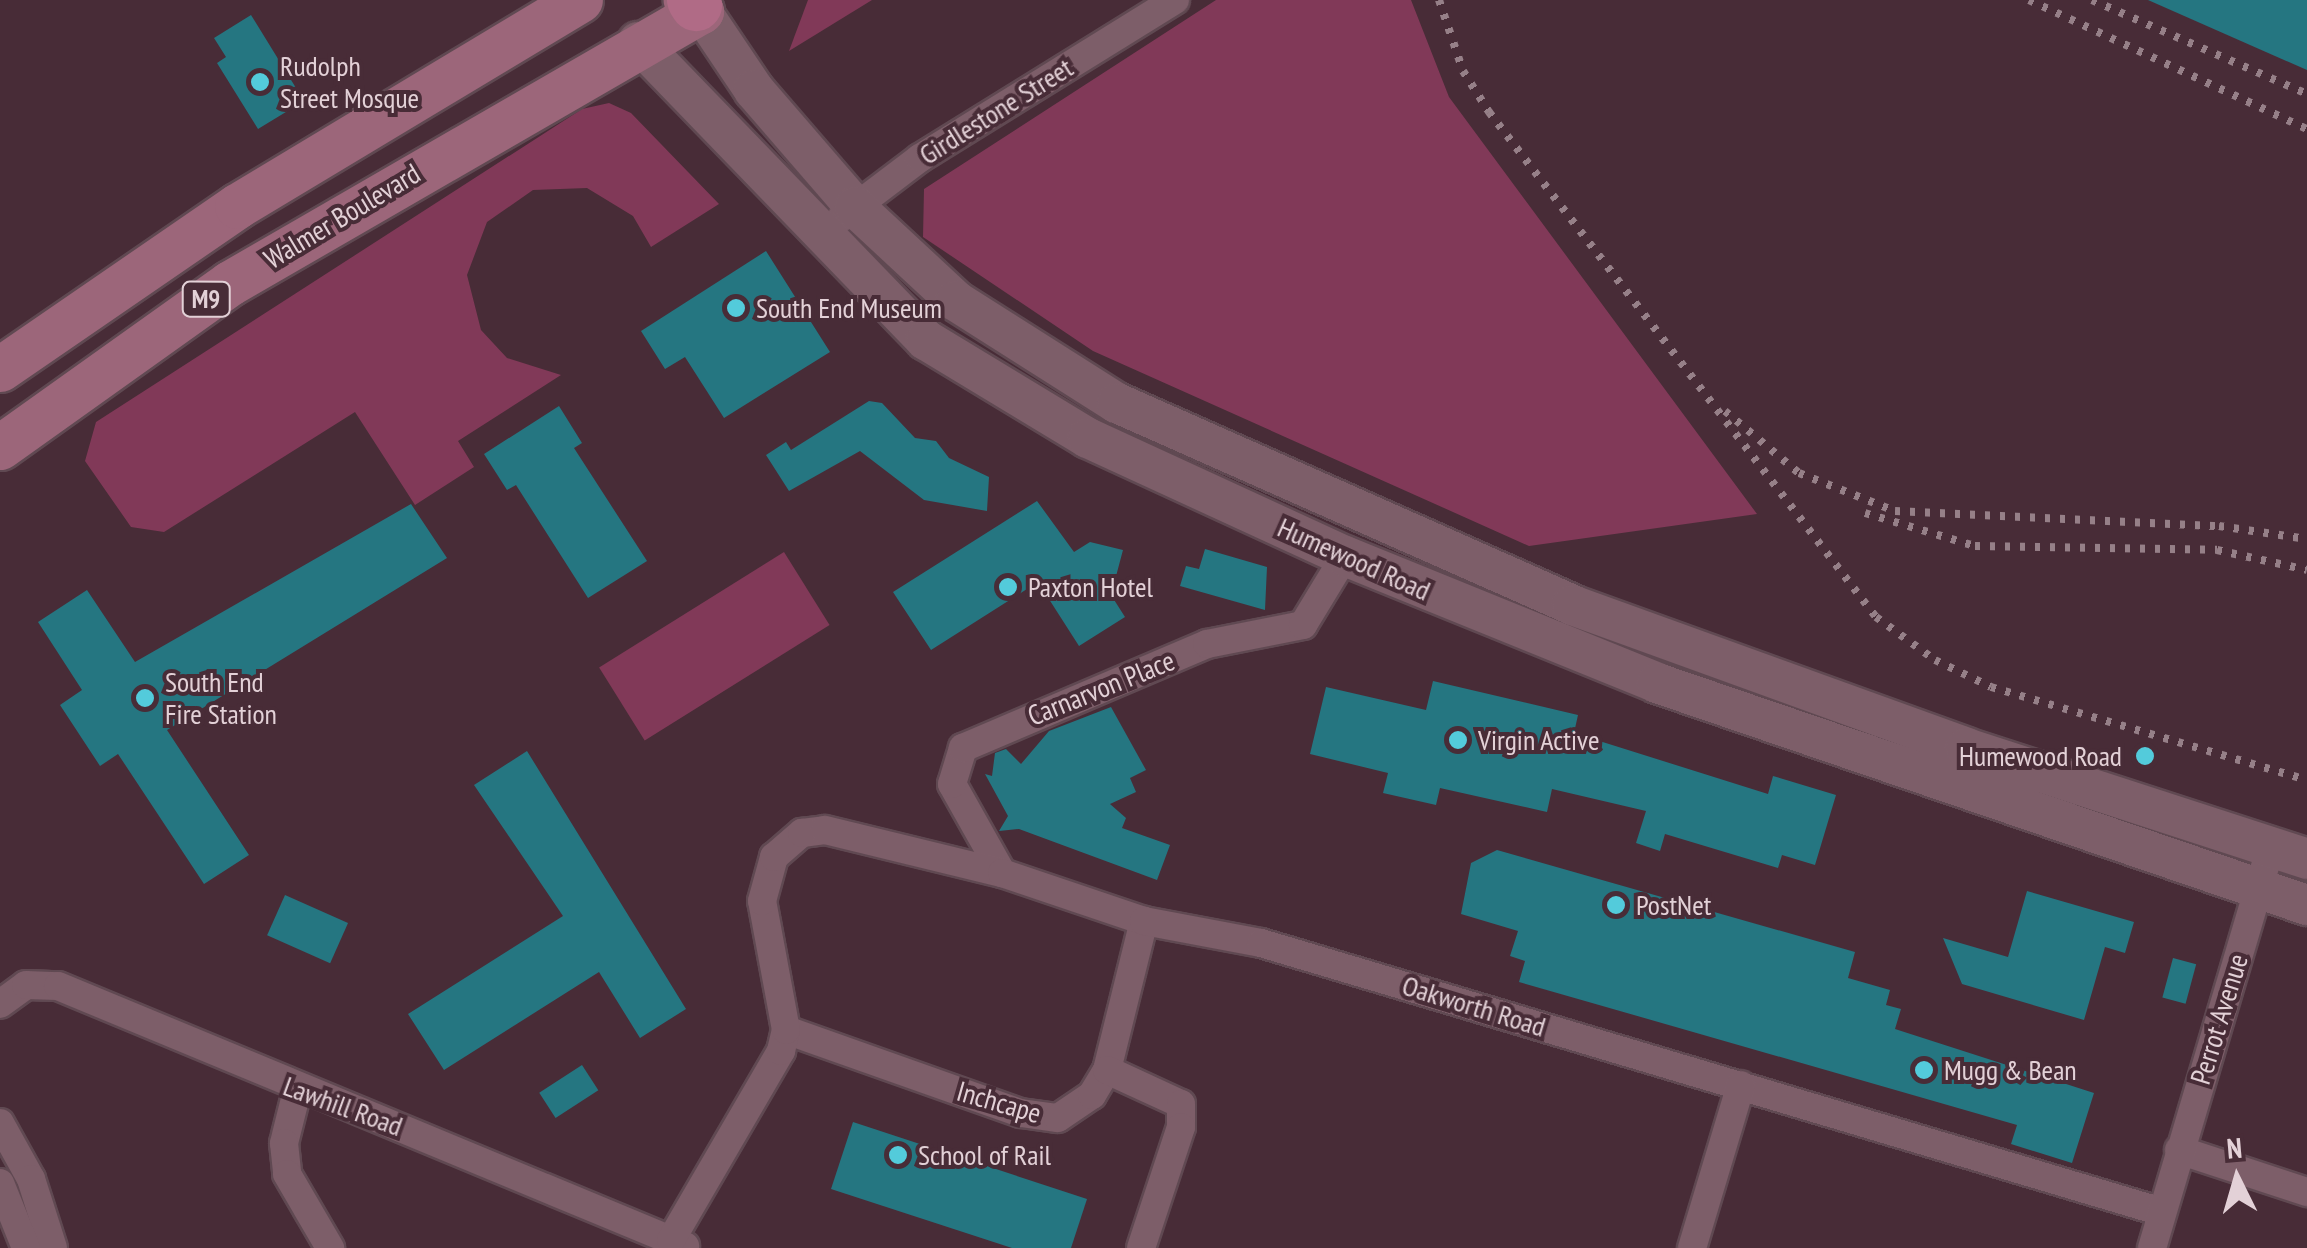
<!DOCTYPE html>
<style>
body{margin:0}
#map{position:relative;width:2307px;height:1248px;overflow:hidden;background:#482c37;font-family:"PT Sans Narrow",sans-serif}
div>[style]{position:absolute}
.green>*{inset:0;background:#813958;transform-origin:0 0}
.building>*{inset:0;background:#257681;transform-origin:0 0}
.roads{filter:drop-shadow(2px 0 #604952) drop-shadow(-2px 0 #604952) drop-shadow(0 2px #604952) drop-shadow(0 -2px #604952)}
.minor>*{height:28px;margin:-14px;padding:0 14px;transform-origin:14px;border-radius:14px;background:#7d5e69}
.secondary>*{height:40px;margin:-20px;padding:0 20px;transform-origin:20px;border-radius:20px;background:#7d5e69}
.primary>*{height:45px;margin:-22.5px;padding:0 22.5px;transform-origin:22.5px;border-radius:22.5px;background:#9c667a}
.motorway>*{height:52px;margin:-26px;padding:0 26px;transform-origin:26px;border-radius:26px;background:#b06b86}
.rail>*{height:8px;margin-top:-4px;transform-origin:0;background:repeating-linear-gradient(90deg,#968088 0 5px,transparent 0 15px)}
.dots>*{width:28px;height:28px;translate:-50% -50%;box-sizing:border-box;border:5px solid #482c37;border-radius:50%}
span{translate:-50% -50%;white-space:nowrap;text-align:center;line-height:1.15;-webkit-text-stroke:8px #482c37;paint-order:stroke}
.shield-label span{padding:2px 8px;background:#482c37;border:2px solid;border-radius:8px;-webkit-text-stroke-width:0}
.shield-label{font-size:25px;color:#e3d1d7;font-weight:700}
.poi-label{font-size:28px;color:#e3d1d7}
.left{translate:0 -50%;text-align:left}
.right{translate:-100% -50%;text-align:right}
.street-label{font-size:28px;color:#e3d1d7}
.north{position:absolute;left:2187px;top:1128px;width:100px;height:100px;-webkit-text-stroke:8px #482c37;paint-order:stroke;rotate:355deg;font-size:28px;font-weight:700;line-height:40px;text-align:center;color:#e3d1d7}
.north::after{content:'';display:block;margin:auto;width:35px;height:45px;background:#e3d1d7;clip-path:polygon(50% 0,100% 100%,50% 72%,0 100%)}
</style>
<div id="map">
<div class="green">
<div style="clip-path:polygon(808px 0,872px 0,789px 51px)"></div>
<div style="clip-path:polygon(1216px 0,1411px 0,1449px 97px,1757px 514px,1529px 546px,1093px 351px,923px 237px,924px 189px)"></div>
<div style="clip-path:polygon(609px 103px,631px 113px,719px 204px,651px 247px,633px 216px,587px 188px,533px 190px,487px 222px,467px 275px,481px 330px,507px 358px,561px 375px,458px 441px,474px 467px,415px 505px,355px 412px,164px 532px,131px 527px,85px 461px,96px 422px,582px 109px)"></div>
<div style="left:784px;top:552px;width:86px;height:218px;rotate:58deg"></div>
</div>
<div class="building">
<div style="clip-path:polygon(2148px 0,2307px 0,2307px 70px)"></div>
<div style="clip-path:polygon(251px 15px,304px 101px,258px 129px,217px 63px,226px 57px,214px 38px)"></div>
<div style="clip-path:polygon(766px 251px,830px 352px,724px 418px,685px 357px,665px 369px,641px 331px)"></div>
<div style="clip-path:polygon(869px 401px,882px 403px,915px 438px,936px 441px,949px 458px,989px 477px,987px 511px,924px 500px,860px 451px,789px 491px,766px 455px,786px 442px,791px 450px)"></div>
<div style="clip-path:polygon(559px 406px,582px 443px,574px 448px,647px 561px,588px 598px,516px 485px,507px 490px,484px 454px)"></div>
<div style="clip-path:polygon(1037px 501px,1074px 552px,1090px 542px,1123px 550px,1111px 595px,1125px 617px,1079px 646px,1038px 582px,931px 650px,893px 592px)"></div>
<div style="clip-path:polygon(411px 504px,447px 558px,167px 730px,249px 855px,204px 884px,118px 754px,100px 766px,60px 705px,82px 690px,38px 622px,87px 590px,135px 662px)"></div>
<div style="clip-path:polygon(1205px 549px,1267px 567px,1265px 610px,1180px 586px,1186px 566px,1199px 569px)"></div>
<div style="clip-path:polygon(1433px 681px,1578px 715px,1574px 733px,1768px 794px,1773px 776px,1836px 795px,1815px 865px,1782px 855px,1778px 868px,1665px 834px,1660px 851px,1636px 843px,1646px 811px,1552px 789px,1547px 812px,1440px 788px,1436px 805px,1383px 793px,1388px 773px,1310px 754px,1326px 687px,1426px 710px)"></div>
<div style="clip-path:polygon(1111px 707px,1146px 770px,1130px 778px,1136px 792px,1110px 804px,1126px 818px,1122px 828px,1170px 845px,1157px 880px,1019px 829px,999px 831px,1008px 816px,985px 774px,992px 776px,995px 753px,1006px 749px,1021px 764px,1049px 731px)"></div>
<div style="clip-path:polygon(527px 751px,686px 1009px,640px 1038px,599px 972px,444px 1070px,408px 1014px,563px 916px,474px 785px)"></div>
<div style="clip-path:polygon(1497px 850px,1855px 952px,1848px 978px,1890px 990px,1886px 1005px,1901px 1009px,1895px 1029px,2094px 1093px,2072px 1163px,2011px 1144px,2017px 1125px,1519px 982px,1525px 961px,1510px 956px,1518px 931px,1461px 914px,1471px 863px)"></div>
<div style="clip-path:polygon(2027px 891px,2134px 922px,2125px 953px,2105px 947px,2084px 1020px,1962px 984px,1943px 938px,2008px 957px)"></div>
<div style="left:285px;top:895px;width:69px;height:44px;rotate:24deg"></div>
<div style="left:2173px;top:958px;width:24px;height:41px;rotate:15deg"></div>
<div style="left:582px;top:1065px;width:30px;height:51px;rotate:57deg"></div>
<div style="clip-path:polygon(853px 1122px,1087px 1199px,1071px 1248px,1012px 1248px,831px 1189px)"></div>
</div>
<div class="roads">
<div class="minor">
<div style="left:841px;top:218px;width:99px;rotate:-37.2deg"></div>
<div style="left:920px;top:158px;width:300px;rotate:-31.8deg"></div>
<div style="left:1002px;top:873px;width:102px;rotate:-119.3deg"></div>
<div style="left:952px;top:784px;width:38px;rotate:-73deg"></div>
<div style="left:963px;top:748px;width:265px;rotate:-23.1deg"></div>
<div style="left:1207px;top:644px;width:98px;rotate:-11.2deg"></div>
<div style="left:1303px;top:625px;width:81px;rotate:-58.7deg"></div>
<div style="left:0;top:1004px;width:32px;rotate:-36deg"></div>
<div style="left:26px;top:985px;width:32px;rotate:2deg"></div>
<div style="left:58px;top:986px;width:679px;rotate:22.52deg"></div>
<div style="left:786px;top:1030px;width:249px;rotate:19.5deg"></div>
<div style="left:1021px;top:1113px;width:37px;rotate:8deg"></div>
<div style="left:1058px;top:1118px;width:41px;rotate:-34.1deg"></div>
<div style="left:1092px;top:1095px;width:29px;rotate:-59deg"></div>
<div style="left:1107px;top:1070px;width:154px;rotate:-76.1deg"></div>
<div style="left:1107px;top:1070px;width:81px;rotate:24.7deg"></div>
<div style="left:1181px;top:1104px;width:23px;rotate:90deg"></div>
<div style="left:1181px;top:1127px;width:127px;rotate:108.3deg"></div>
<div style="left:297px;top:1091px;width:54px;rotate:104deg"></div>
<div style="left:284px;top:1143px;width:31px;rotate:84deg"></div>
<div style="left:287px;top:1174px;width:86px;rotate:59.8deg"></div>
<div style="left:0;top:1123px;width:64px;rotate:61deg"></div>
<div style="left:31px;top:1179px;width:72px;rotate:72.3deg"></div>
<div style="left:2179px;top:1150px;width:135px;rotate:18.2deg"></div>
<div style="left:0;top:1183px;width:70px;rotate:68.2deg"></div>
<div style="left:671px;top:1240px;width:219px;rotate:-59.8deg"></div>
<div style="left:781px;top:1051px;width:22px;rotate:-77deg"></div>
<div style="left:786px;top:1030px;width:131px;rotate:-100.5deg"></div>
<div style="left:762px;top:901px;width:46px;rotate:-74.7deg"></div>
<div style="left:774px;top:857px;width:37px;rotate:-41deg"></div>
<div style="left:802px;top:833px;width:23px;rotate:-7deg"></div>
<div style="left:825px;top:830px;width:182px;rotate:13.7deg"></div>
<div style="left:1002px;top:873px;width:150px;rotate:18.7deg"></div>
<div style="left:1144px;top:921px;width:119px;rotate:10.6deg"></div>
<div style="left:1261px;top:943px;width:937px;rotate:16.62deg"></div>
<div style="left:1692px;top:1248px;width:170px;rotate:-73.3deg"></div>
<div style="left:2152px;top:1248px;width:418px;rotate:-73.5deg"></div>
</div>
<div class="secondary">
<div style="left:701px;top:11px;width:95px;rotate:56.1deg"></div>
<div style="left:754px;top:90px;width:155px;rotate:49.2deg"></div>
<div style="left:855px;top:207px;width:138px;rotate:42.9deg"></div>
<div style="left:956px;top:301px;width:191px;rotate:32.4deg"></div>
<div style="left:1117px;top:403px;width:498px;rotate:23.9deg"></div>
<div style="left:1572px;top:605px;width:419px;rotate:19.9deg"></div>
<div style="left:1966px;top:748px;width:359px;rotate:18deg"></div>
<div style="left:638px;top:42px;width:414px;rotate:46deg"></div>
<div style="left:926px;top:340px;width:189px;rotate:31.2deg"></div>
<div style="left:1088px;top:438px;width:283px;rotate:24.7deg"></div>
<div style="left:1345px;top:556px;width:337px;rotate:22.1deg"></div>
<div style="left:1657px;top:683px;width:687px;rotate:18.86deg"></div>
</div>
<div class="primary">
<div style="left:0;top:369px;width:288px;rotate:-34.5deg"></div>
<div style="left:237px;top:206px;width:400px;rotate:-31deg"></div>
<div style="left:0;top:447px;width:282px;rotate:-35.5deg"></div>
<div style="left:230px;top:283px;width:544px;rotate:-30.01deg"></div>
<div style="left:701px;top:11px;width:19px;rotate:-144deg"></div>
</div>
<div class="motorway">
<div style="left:693px;top:0;width:6px;rotate:59deg"></div>
</div>
</div>
<div class="rail">
<div style="left:1439px;top:0;width:75px;rotate:71.3deg"></div>
<div style="left:1463px;top:71px;width:49px;rotate:57.6deg"></div>
<div style="left:1489px;top:112px;width:636px;rotate:52.54deg"></div>
<div style="left:1876px;top:617px;width:73px;rotate:36.1deg"></div>
<div style="left:1935px;top:660px;width:62px;rotate:25.7deg"></div>
<div style="left:1991px;top:687px;width:329px;rotate:16.4deg"></div>
<div style="left:2029px;top:0;width:306px;rotate:24.9deg"></div>
<div style="left:2092px;top:0;width:235px;rotate:23.6deg"></div>
<div style="left:1725px;top:411px;width:97px;rotate:40deg"></div>
<div style="left:1799px;top:473px;width:103px;rotate:21.6deg"></div>
<div style="left:1895px;top:511px;width:324px;rotate:2.7deg"></div>
<div style="left:2219px;top:526px;width:89px;rotate:8.4deg"></div>
<div style="left:1865px;top:513px;width:115px;rotate:16.7deg"></div>
<div style="left:1975px;top:546px;width:242px;rotate:0.9deg"></div>
<div style="left:2217px;top:550px;width:92px;rotate:12.5deg"></div>
</div>
<div class="dots">
<div style="left:260px;top:82px;background:#53cbdb"></div>
<div style="left:736px;top:308px;background:#53cbdb"></div>
<div style="left:1008px;top:587px;background:#53cbdb"></div>
<div style="left:145px;top:698px;background:#53cbdb"></div>
<div style="left:1458px;top:740px;background:#53cbdb"></div>
<div style="left:2145px;top:756px;background:#53cbdb"></div>
<div style="left:1616px;top:905px;background:#53cbdb"></div>
<div style="left:1924px;top:1070px;background:#53cbdb"></div>
<div style="left:898px;top:1155px;background:#53cbdb"></div>
</div>
<div class="shield-label">
<span style="left:206px;top:299px">M9</span>
</div>
<div class="poi-label">
<span class="left" style="left:280px;top:82px">Rudolph<br>Street Mosque</span>
<span class="left" style="left:756px;top:308px">South End Museum</span>
<span class="left" style="left:1028px;top:587px">Paxton Hotel</span>
<span class="left" style="left:165px;top:698px">South End<br>Fire Station</span>
<span class="left" style="left:1478px;top:740px">Virgin Active</span>
<span class="right" style="left:2122px;top:756px">Humewood Road</span>
<span class="left" style="left:1636px;top:905px">PostNet</span>
<span class="left" style="left:1944px;top:1070px">Mugg &amp; Bean</span>
<span class="left" style="left:918px;top:1155px">School of Rail</span>
</div>
<div class="street-label">
<span style="left:996px;top:111px;rotate:-32deg">Girdlestone Street</span>
<span style="left:342px;top:216px;rotate:-31deg">Walmer Boulevard</span>
<span style="left:1354px;top:559px;rotate:24deg">Humewood Road</span>
<span style="left:1101px;top:688px;rotate:-22deg">Carnarvon Place</span>
<span style="left:1474px;top:1006px;rotate:17deg">Oakworth Road</span>
<span style="left:2219px;top:1019px;rotate:-73deg">Perrot Avenue</span>
<span style="left:999px;top:1102px;rotate:16deg">Inchcape</span>
<span style="left:343px;top:1106px;rotate:20deg">Lawhill Road</span>
</div>
<div class="north">N</div>
</div>
